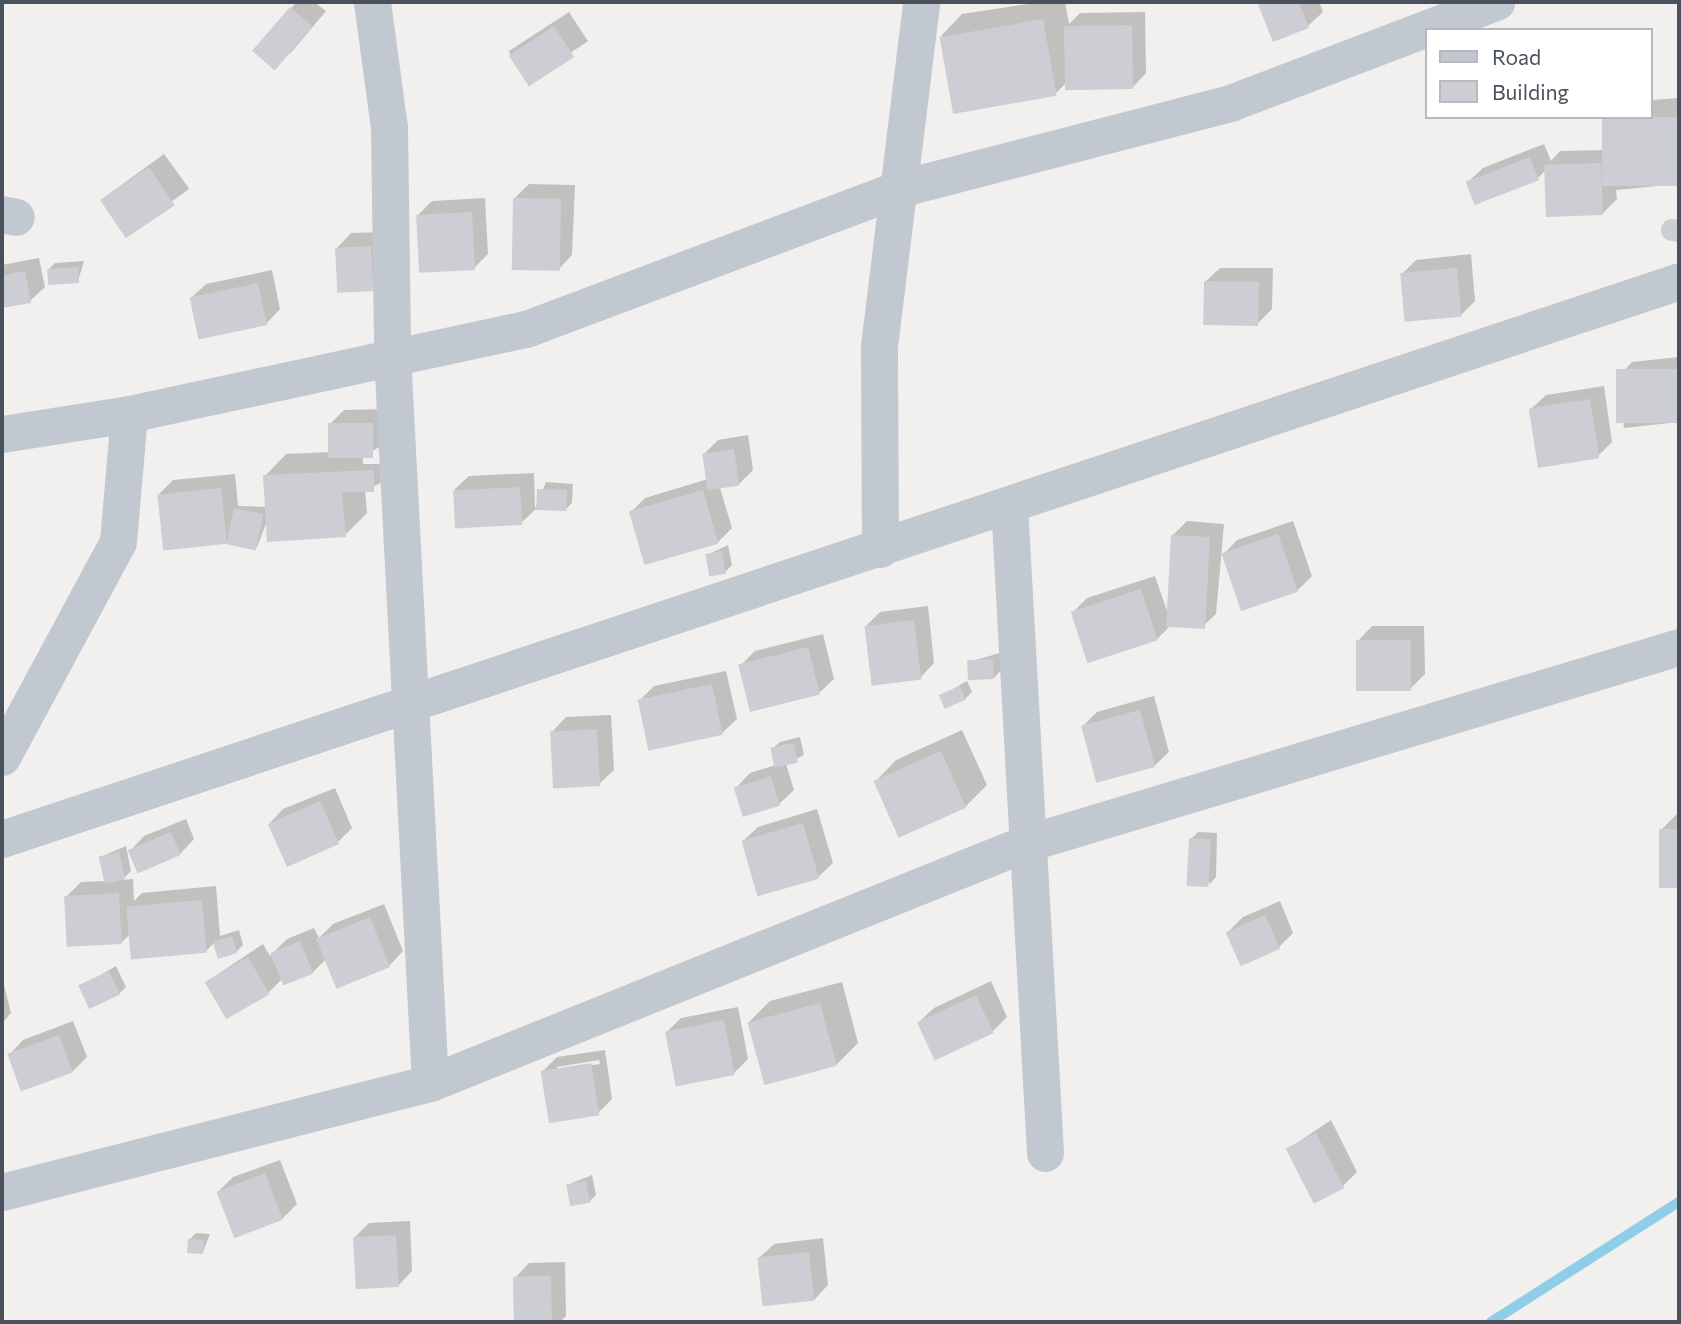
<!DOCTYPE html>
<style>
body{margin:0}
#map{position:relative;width:1681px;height:1324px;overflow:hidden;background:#f2f0ef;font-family:Commissioner,sans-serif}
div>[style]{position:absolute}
.shadow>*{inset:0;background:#0003;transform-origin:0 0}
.stream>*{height:10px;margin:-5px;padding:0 5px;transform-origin:5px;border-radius:5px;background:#8fcde8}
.building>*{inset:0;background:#ccced4;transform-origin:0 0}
.round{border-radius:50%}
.minor>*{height:37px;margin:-18.5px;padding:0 18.5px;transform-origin:18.5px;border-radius:18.5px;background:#c1c8d0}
span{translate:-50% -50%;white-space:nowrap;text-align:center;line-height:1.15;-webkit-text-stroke:7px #fff;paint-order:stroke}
.frame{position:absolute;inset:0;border:4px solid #48515c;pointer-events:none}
.legend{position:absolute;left:1425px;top:28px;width:228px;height:91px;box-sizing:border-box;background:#fff;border:2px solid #b6b9be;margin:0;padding:9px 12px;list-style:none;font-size:21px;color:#48515c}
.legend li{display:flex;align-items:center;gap:14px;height:35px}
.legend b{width:35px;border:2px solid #b6b9be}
</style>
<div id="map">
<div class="shadow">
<div style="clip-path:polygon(297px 2px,314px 2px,326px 11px,290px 54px,291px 8px)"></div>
<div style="clip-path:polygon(1041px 2px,1065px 2px,1069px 24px,1080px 13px,1145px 12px,1146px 73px,1132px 88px,1066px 83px,1055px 94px,941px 36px,962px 14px)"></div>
<div style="clip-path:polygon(1259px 2px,1319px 2px,1323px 12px,1308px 26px,1274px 40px)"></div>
<div style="left:569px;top:12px;width:35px;height:72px;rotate:57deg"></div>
<div style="clip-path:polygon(1679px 98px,1679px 184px,1616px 190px,1617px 199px,1602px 214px,1546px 170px,1538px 178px,1468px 182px,1483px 168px,1544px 144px,1551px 161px,1560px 151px,1606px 150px,1604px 124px,1611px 117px,1651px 117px,1651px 100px)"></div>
<div style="left:164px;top:154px;width:43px;height:77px;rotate:54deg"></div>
<div style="clip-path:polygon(529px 184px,575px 185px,572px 255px,558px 270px,515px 198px)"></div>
<div style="clip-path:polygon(485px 198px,488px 254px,474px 268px,418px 215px,432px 201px)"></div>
<div style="clip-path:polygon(1679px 217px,1679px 239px,1675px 242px,1665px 229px)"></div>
<div style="clip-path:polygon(385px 232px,372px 290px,337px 248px,351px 233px)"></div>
<div style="clip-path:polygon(1471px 254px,1475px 301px,1461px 315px,1402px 274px,1416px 260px)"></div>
<div style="clip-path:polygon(39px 258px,45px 287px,30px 301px,2px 307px,2px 265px)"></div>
<div style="clip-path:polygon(84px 261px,78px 281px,48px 270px,55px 263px)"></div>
<div style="clip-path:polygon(1220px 268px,1273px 268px,1272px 309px,1258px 323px,1205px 282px)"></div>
<div style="clip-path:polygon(272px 270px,280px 309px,266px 324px,191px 298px,206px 284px)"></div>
<div style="clip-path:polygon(1679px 357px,1679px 422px,1624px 428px,1618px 377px,1632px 362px)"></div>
<div style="clip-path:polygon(1604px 386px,1612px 442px,1598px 456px,1531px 409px,1546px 395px)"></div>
<div style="clip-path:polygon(387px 409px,387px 442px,363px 457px,363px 464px,380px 464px,381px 483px,365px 490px,367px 513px,345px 535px,266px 524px,257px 547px,227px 542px,164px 549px,159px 494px,173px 480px,235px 474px,238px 506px,267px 507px,265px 476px,286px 454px,330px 452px,330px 424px,344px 410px)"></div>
<div style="clip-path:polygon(748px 435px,753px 470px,738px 485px,720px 488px,732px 528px,718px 542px,631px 512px,645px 498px,708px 479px,704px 454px,718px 440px)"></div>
<div style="clip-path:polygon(534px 473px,535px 508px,546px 482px,573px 484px,572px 503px,565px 510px,536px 509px,521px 523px,454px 490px,469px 476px)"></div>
<div style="clip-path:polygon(1187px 521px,1224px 524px,1216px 614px,1201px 628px,1170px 626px,1157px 639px,1073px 612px,1087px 598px,1155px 576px,1167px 611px,1173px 535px)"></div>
<div style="clip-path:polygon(1293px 521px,1312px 576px,1297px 591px,1223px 555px,1237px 540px)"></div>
<div style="clip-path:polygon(728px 545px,732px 565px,725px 572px,707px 555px)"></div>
<div style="clip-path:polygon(928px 606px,934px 663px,920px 678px,866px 626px,880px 612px)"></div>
<div style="clip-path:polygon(1372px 626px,1424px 626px,1425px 674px,1410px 689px,1358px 641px)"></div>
<div style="clip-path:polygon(823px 634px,834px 679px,819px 693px,740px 666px,755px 651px)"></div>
<div style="clip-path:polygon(1000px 653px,1000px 671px,994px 678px,968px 662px)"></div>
<div style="clip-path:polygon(726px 671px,737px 719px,722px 733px,640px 700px,654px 686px)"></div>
<div style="clip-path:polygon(967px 681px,972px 692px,965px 699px,941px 696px)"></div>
<div style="clip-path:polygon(1154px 696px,1169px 752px,1154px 766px,1083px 726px,1097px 712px)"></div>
<div style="clip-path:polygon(611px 715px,614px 770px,599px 784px,552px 732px,566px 717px)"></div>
<div style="clip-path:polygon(962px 730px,987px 785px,965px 807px,875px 782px,896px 760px)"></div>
<div style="clip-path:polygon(800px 737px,804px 755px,786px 764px,794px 790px,779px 804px,736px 788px,750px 773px,776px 765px,773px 748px,780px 742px)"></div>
<div style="clip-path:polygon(335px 788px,352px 828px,338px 842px,269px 824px,283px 809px)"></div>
<div style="clip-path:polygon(817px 809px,833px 863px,818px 877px,743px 841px,758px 827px)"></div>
<div style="clip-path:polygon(1679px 812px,1679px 886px,1663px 886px,1661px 830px)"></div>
<div style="clip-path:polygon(186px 819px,194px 839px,180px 854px,130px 851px,144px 836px)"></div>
<div style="clip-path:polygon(1198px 832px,1217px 833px,1216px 877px,1210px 884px,1191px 839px)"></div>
<div style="clip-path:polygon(126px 846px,131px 871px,122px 880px,133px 879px,134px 901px,142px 893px,216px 886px,220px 936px,239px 930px,243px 945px,236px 952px,215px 942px,206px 951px,130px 934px,121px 943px,66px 897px,81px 882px,105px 881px,100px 857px)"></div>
<div style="clip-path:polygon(1280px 901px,1293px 933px,1279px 947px,1228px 932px,1243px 917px)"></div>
<div style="clip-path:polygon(384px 904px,403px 951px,389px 966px,326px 959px,312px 973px,282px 979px,268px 993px,206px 982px,263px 944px,270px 956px,287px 939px,314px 928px,319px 938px,333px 924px)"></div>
<div style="clip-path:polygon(116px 966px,126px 987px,119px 994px,80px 987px)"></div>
<div style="clip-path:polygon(2px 977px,11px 1013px,2px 1023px)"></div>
<div style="clip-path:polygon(991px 981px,1007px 1017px,993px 1031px,919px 1022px,934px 1008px)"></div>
<div style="clip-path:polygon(842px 982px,858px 1043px,836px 1065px,749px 1022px,770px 1001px)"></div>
<div style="clip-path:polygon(738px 1007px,748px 1059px,734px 1073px,667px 1032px,681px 1018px)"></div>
<div style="clip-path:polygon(73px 1021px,87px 1057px,72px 1072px,9px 1055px,23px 1040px)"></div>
<div style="clip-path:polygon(evenodd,605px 1050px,612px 1099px,598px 1113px,543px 1071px,557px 1057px,605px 1050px,599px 1060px,600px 1064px,557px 1070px,557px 1067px,599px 1060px)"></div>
<div style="clip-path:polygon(1331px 1120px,1357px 1172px,1343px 1186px,1288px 1149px)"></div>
<div style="clip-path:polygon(280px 1160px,297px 1204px,282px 1219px,218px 1192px,233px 1177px)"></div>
<div style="clip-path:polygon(592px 1175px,596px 1195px,589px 1202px,567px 1185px)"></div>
<div style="clip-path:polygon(410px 1221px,412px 1271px,398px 1286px,355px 1237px,369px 1223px)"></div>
<div style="clip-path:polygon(196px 1233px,210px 1234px,203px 1252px,189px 1240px)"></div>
<div style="clip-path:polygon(823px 1238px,828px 1285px,814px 1300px,759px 1258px,774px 1244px)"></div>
<div style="clip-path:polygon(565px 1262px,566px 1316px,560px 1322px,516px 1322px,515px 1278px,529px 1263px)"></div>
</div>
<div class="stream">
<div style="left:1491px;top:1322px;width:223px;rotate:-32.6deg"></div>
</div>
<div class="building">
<div style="clip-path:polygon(1257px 2px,1299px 2px,1309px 28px,1273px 42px)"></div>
<div style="left:290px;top:7px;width:30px;height:58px;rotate:41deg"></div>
<div style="left:1043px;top:19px;width:78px;height:105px;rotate:80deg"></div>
<div style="left:1132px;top:25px;width:64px;height:68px;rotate:89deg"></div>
<div style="left:554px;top:26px;width:37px;height:54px;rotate:57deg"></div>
<div style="left:1679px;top:117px;width:69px;height:77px;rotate:90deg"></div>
<div style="left:1530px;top:157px;width:25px;height:69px;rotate:69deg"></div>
<div style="left:1601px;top:163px;width:52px;height:57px;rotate:88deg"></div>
<div style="left:149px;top:167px;width:46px;height:59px;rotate:56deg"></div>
<div style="left:513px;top:198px;width:48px;height:72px;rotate:1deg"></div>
<div style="left:472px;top:212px;width:58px;height:56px;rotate:87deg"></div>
<div class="round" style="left:1661px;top:219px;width:22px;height:22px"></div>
<div style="left:371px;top:246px;width:45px;height:36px;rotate:87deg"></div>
<div style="left:78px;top:267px;width:16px;height:31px;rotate:86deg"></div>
<div style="left:1457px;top:268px;width:49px;height:57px;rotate:85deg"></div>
<div style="clip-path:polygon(25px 271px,31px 303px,2px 308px,2px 276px)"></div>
<div style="left:1204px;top:281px;width:55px;height:44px;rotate:1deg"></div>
<div style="left:258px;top:283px;width:43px;height:70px;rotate:78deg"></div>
<div style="left:1679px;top:369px;width:54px;height:63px;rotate:90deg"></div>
<div style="left:1590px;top:399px;width:60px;height:62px;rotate:81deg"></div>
<div style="left:373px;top:423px;width:35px;height:45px;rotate:90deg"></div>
<div style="left:734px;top:449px;width:37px;height:32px;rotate:82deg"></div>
<div style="clip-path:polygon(374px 470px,374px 492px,342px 492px,346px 537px,267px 542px,263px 475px)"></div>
<div style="left:520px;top:487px;width:38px;height:67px;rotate:87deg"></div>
<div style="left:221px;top:488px;width:56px;height:64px;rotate:84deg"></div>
<div style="left:537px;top:489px;width:30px;height:21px;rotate:2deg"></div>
<div style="left:703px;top:490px;width:56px;height:77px;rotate:74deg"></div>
<div style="left:234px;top:508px;width:30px;height:37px;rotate:12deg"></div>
<div style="left:1278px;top:534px;width:61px;height:60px;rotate:71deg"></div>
<div style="left:1171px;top:535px;width:39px;height:92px;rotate:3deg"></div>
<div style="left:722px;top:551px;width:23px;height:17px;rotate:80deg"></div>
<div style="left:1141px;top:589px;width:54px;height:74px;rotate:72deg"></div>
<div style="left:914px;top:620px;width:60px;height:50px;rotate:83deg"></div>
<div style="left:1356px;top:640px;width:55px;height:51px"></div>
<div style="left:808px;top:647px;width:49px;height:72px;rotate:76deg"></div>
<div style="left:993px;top:659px;width:20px;height:26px;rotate:87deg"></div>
<div style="left:712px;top:684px;width:52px;height:76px;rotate:78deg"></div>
<div style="left:960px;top:686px;width:15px;height:23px;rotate:67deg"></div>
<div style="left:1140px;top:710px;width:59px;height:61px;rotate:75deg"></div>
<div style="left:597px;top:729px;width:57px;height:47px;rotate:87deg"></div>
<div style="left:794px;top:743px;width:20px;height:24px;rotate:79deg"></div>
<div style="left:941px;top:751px;width:62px;height:74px;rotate:66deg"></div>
<div style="left:771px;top:776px;width:31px;height:39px;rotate:73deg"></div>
<div style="left:320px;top:801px;width:47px;height:57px;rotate:66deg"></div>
<div style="left:803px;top:823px;width:58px;height:64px;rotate:74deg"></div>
<div style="left:1679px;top:829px;width:59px;height:20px;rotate:90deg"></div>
<div style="left:171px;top:832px;width:25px;height:47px;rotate:67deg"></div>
<div style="left:1189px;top:838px;width:22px;height:48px;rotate:3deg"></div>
<div style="left:119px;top:852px;width:28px;height:21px;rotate:77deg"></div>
<div style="left:119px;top:893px;width:51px;height:55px;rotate:87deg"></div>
<div style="left:202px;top:900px;width:53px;height:76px;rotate:85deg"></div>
<div style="left:1265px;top:915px;width:37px;height:43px;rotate:66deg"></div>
<div style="left:370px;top:917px;width:54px;height:58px;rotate:68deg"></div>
<div style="left:232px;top:936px;width:18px;height:20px;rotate:74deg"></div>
<div style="left:300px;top:941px;width:35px;height:32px;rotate:68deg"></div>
<div style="left:248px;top:957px;width:43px;height:50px;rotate:60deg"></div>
<div style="left:109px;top:971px;width:26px;height:34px;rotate:65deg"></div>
<div style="left:976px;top:995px;width:42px;height:65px;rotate:65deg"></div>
<div style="left:820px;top:1003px;width:65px;height:75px;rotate:75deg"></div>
<div style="left:724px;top:1020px;width:56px;height:60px;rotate:79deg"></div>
<div style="left:59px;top:1035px;width:40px;height:55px;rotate:70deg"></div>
<div style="left:591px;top:1063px;width:53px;height:51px;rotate:81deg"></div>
<div style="left:1316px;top:1133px;width:62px;height:34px;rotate:63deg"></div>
<div style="left:265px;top:1173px;width:50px;height:52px;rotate:69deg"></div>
<div style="left:586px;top:1181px;width:22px;height:20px;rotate:80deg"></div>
<div style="left:396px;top:1235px;width:52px;height:43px;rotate:87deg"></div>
<div style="left:188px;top:1239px;width:16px;height:14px;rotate:4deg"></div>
<div style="left:809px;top:1252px;width:49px;height:52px;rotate:84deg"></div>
<div style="left:551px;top:1276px;width:46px;height:38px;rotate:89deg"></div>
</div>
<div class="minor">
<div style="left:372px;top:2px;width:126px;rotate:82.3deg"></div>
<div style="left:389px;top:127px;width:227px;rotate:89.2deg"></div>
<div style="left:392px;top:354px;width:730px;rotate:87.02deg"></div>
<div style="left:2px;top:214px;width:14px;rotate:12deg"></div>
<div style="left:2px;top:434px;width:129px;rotate:-8.9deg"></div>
<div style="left:1009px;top:505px;width:649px;rotate:86.82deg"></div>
<div style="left:880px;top:549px;width:203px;rotate:-90.3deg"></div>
<div style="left:879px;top:346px;width:347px;rotate:-83deg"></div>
<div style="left:2px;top:757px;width:244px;rotate:-61.7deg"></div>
<div style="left:118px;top:542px;width:128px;rotate:-85.1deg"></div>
<div style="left:129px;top:414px;width:406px;rotate:-12.1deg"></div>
<div style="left:526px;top:329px;width:397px;rotate:-20.6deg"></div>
<div style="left:898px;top:189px;width:343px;rotate:-14.5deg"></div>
<div style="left:1230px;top:103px;width:285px;rotate:-20.8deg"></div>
<div style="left:2px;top:839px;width:1767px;rotate:-18.4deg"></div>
<div style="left:2px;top:1192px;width:442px;rotate:-14.3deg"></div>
<div style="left:430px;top:1083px;width:640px;rotate:-21.92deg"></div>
<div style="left:1024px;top:844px;width:684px;rotate:-16.74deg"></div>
</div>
<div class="frame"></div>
<ul class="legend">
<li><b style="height:9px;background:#c1c8d0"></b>Road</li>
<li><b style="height:19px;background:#ccced4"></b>Building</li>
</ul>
</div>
